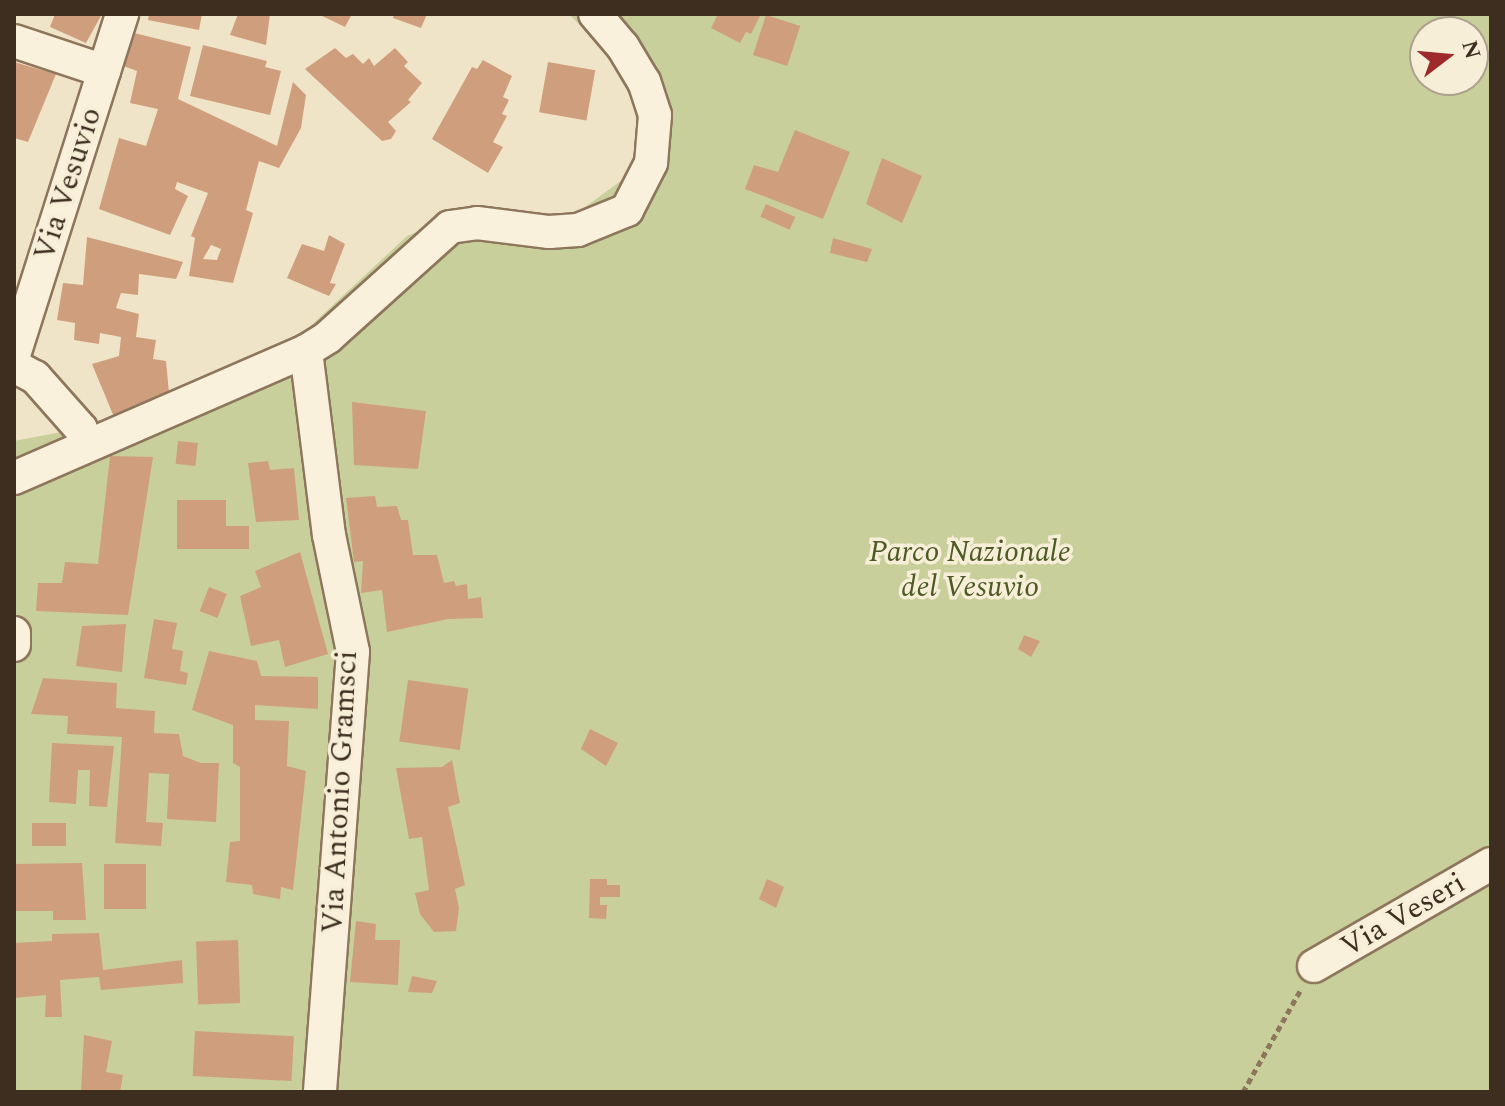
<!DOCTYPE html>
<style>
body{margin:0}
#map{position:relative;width:1505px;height:1106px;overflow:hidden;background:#f0e4c8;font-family:Spectral,serif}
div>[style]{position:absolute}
.green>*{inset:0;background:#c9cf9b}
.building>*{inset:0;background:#cf9f7d;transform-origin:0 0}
.path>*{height:5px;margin-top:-2.5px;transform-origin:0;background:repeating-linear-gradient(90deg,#8d765c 0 6px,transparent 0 10px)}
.roads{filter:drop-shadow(2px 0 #8d765c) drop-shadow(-2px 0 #8d765c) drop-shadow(0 2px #8d765c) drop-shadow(0 -2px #8d765c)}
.minor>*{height:32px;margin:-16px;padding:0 16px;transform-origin:16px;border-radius:16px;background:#faf1dc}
span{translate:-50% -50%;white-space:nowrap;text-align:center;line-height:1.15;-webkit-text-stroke:7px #f7eed8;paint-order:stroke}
.street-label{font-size:30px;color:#3d2e20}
.park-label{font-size:30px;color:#4d5a26;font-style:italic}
.frame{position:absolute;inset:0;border:16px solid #3d2e20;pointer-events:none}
.north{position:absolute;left:1409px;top:16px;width:80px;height:80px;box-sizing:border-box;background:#f7eed8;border:2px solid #ada18e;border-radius:50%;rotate:74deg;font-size:22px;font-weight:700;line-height:32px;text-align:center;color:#3d2e20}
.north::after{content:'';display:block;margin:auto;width:28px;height:36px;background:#9e2a2b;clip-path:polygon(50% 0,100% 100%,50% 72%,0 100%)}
</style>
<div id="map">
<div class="green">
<div style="clip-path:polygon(evenodd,569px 14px,1491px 14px,1491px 1092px,14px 1092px,14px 441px,103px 424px,289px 346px,407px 236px,470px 211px,573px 216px,622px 180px,634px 158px,642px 124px,613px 59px,569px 14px,1425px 32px,1473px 32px,1473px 80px,1425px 80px,1425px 32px)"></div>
</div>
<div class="building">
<div style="clip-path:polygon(55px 14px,102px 14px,86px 43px,50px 27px)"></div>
<div style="clip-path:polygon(149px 14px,202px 14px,199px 30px,148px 20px)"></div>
<div style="clip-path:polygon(238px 14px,270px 14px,266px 45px,230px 35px)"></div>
<div style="clip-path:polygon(318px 14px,352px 14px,345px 27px)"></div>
<div style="clip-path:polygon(394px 14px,427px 14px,421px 28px,393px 18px)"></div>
<div style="clip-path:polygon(718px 14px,761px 14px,751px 34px,746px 32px,740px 43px,711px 28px)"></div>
<div style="left:766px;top:15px;width:36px;height:42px;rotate:18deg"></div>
<div style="clip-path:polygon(evenodd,126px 31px,191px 47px,178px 99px,277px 146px,293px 82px,306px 95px,301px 128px,279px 168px,259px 161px,246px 210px,253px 213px,233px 283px,189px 276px,195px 238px,191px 236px,208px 193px,177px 182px,175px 189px,188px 196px,170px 235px,99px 209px,119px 138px,146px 146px,158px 109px,130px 103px,137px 71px,113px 62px,126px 31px,211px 245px,221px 249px,217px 260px,203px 259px,211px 245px)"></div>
<div style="clip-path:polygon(203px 45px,267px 61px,265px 67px,281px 71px,270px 115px,190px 96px)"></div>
<div style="clip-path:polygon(335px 48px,346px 58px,353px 54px,363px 64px,369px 58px,374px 66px,395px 48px,408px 62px,404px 66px,422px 83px,408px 100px,411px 102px,388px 122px,396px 131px,391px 139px,382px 141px,305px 69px)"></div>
<div style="clip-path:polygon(483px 60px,512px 76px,503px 97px,509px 100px,502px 114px,507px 116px,493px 142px,503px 147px,488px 173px,432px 139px,472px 67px,477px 69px)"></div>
<div style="clip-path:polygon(14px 62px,56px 74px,28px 142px,14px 138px)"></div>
<div style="left:548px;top:62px;width:48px;height:51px;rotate:10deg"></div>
<div style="clip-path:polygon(795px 130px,850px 152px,823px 219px,745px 189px,754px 165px,778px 172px)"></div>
<div style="clip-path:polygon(882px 158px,922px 176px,902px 223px,866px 204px)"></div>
<div style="left:766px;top:204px;width:32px;height:14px;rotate:24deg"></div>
<div style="clip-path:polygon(329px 235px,345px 244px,330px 283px,336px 284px,329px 296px,287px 278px,302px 244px,324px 251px)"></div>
<div style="clip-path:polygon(87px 237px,183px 262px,176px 279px,139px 274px,138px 295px,121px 293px,116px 308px,139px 314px,136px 337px,156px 340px,153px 359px,166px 361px,169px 393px,114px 417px,92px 364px,119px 356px,121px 337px,100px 333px,99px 344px,74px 340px,75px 323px,57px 320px,63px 283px,83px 285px)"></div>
<div style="clip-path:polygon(833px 238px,872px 249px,867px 262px,830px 253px)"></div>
<div style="clip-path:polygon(352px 402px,426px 411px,418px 469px,354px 465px)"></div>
<div style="left:178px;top:441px;width:20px;height:23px;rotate:6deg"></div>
<div style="clip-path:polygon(110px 456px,153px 457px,128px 615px,36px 611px,38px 583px,62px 583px,65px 562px,98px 564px)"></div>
<div style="clip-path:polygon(268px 461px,270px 470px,294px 468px,299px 520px,256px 522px,248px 463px)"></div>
<div style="clip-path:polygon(375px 496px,377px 507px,397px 506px,401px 520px,408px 520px,413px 555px,437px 555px,444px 583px,454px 581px,456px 586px,467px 584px,468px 599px,481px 597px,483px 618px,448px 619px,387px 632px,382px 590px,361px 593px,363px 561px,354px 562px,346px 498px)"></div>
<div style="clip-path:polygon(177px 500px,226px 500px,226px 526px,249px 526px,249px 549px,177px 549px)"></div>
<div style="clip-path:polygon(300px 552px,328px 654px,285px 667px,279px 640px,251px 646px,240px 596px,261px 587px,255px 571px)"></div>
<div style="left:209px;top:587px;width:19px;height:26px;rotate:21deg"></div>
<div style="clip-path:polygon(154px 619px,177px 623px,172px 649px,183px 651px,180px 671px,188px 673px,186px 685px,144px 678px)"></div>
<div style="clip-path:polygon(126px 624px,122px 672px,76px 666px,82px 626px)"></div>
<div style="clip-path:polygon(1024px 635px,1040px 641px,1031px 657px,1018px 649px)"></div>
<div style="clip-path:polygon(209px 651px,257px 661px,261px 676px,318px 677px,318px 709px,255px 705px,255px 720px,289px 721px,287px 766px,306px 771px,293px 890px,281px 887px,280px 899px,253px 894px,252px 885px,226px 882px,230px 842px,240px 841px,240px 767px,233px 763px,233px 725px,192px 710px)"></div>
<div style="clip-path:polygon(43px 678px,117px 683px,116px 708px,155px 711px,154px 733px,179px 734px,183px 756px,201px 763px,219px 763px,216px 822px,167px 819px,169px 774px,149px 773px,146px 822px,163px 823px,161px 846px,115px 843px,122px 737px,67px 734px,68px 716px,31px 714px)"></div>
<div style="left:408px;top:680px;width:61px;height:62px;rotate:8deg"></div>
<div style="clip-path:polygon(590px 729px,618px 743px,606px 766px,581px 749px)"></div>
<div style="clip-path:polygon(52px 743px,114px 746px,107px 807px,89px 806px,90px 770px,78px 770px,76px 804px,49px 802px)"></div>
<div style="clip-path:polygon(452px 760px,460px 803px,448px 807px,465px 885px,455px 889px,459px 908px,456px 931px,434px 932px,420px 914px,415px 893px,429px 890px,422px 837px,409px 839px,396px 768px,442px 767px)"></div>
<div style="left:32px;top:823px;width:34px;height:23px"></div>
<div style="clip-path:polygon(82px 863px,86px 920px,53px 920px,53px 911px,14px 911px,14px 864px)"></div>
<div style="left:104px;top:864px;width:42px;height:45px"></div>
<div style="clip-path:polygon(590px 879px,607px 879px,607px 885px,620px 885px,620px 897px,600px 897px,600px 905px,607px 905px,606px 919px,589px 918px)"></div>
<div style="clip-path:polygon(767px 879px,784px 887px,776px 908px,759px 899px)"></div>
<div style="clip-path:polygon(356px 921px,376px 924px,375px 940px,400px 940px,398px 985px,350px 982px)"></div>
<div style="clip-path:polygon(99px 933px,103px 970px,182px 960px,183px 983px,101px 990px,99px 977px,60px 980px,62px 1017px,45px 1017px,46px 995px,14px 998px,14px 943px,52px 941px,52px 934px)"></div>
<div style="left:238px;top:940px;width:63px;height:42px;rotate:88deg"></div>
<div style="clip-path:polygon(412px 976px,437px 981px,432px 993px,408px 992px)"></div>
<div style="left:195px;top:1031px;width:99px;height:45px;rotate:3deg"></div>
<div style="clip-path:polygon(84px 1035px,112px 1041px,106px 1072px,123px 1075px,120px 1092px,81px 1092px)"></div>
</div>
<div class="path">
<div style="left:1243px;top:1092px;width:116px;rotate:-60.6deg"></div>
</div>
<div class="roads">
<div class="minor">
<div style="left:14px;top:41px;width:95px;rotate:18.4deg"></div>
<div style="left:306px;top:351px;width:185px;rotate:82.9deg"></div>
<div style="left:329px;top:535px;width:119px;rotate:78.4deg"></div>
<div style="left:353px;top:652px;width:441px;rotate:94.3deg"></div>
<div style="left:14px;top:355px;width:358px;rotate:-72.4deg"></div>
<div style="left:14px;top:366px;width:24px;rotate:28deg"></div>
<div style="left:35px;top:377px;width:69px;rotate:48.5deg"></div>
<div style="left:81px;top:429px;width:16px;rotate:72deg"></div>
<div style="left:14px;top:478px;width:318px;rotate:-23.5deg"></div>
<div style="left:306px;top:351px;width:26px;rotate:-32deg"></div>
<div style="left:328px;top:337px;width:164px;rotate:-42deg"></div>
<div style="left:450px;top:227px;width:27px;rotate:-8deg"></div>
<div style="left:477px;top:223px;width:73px;rotate:7.1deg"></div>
<div style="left:549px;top:232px;width:29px;rotate:-4deg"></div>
<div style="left:578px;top:230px;width:53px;rotate:-22.2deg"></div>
<div style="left:627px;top:210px;width:53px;rotate:-62.9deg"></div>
<div style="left:651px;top:163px;width:48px;rotate:-85.2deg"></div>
<div style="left:655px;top:115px;width:35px;rotate:-108deg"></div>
<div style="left:644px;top:82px;width:41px;rotate:-121deg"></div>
<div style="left:623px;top:47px;width:43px;rotate:-130.3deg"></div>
<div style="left:14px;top:633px;width:12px;rotate:90deg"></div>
<div style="left:1314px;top:966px;width:204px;rotate:-30deg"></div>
</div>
</div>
<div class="street-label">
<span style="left:68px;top:184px;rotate:-72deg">Via Vesuvio</span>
<span style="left:340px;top:792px;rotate:-87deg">Via Antonio Gramsci</span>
<span style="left:1403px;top:915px;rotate:-30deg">Via Veseri</span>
</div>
<div class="park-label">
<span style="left:970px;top:569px">Parco Nazionale<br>del Vesuvio</span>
</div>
<div class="frame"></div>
<div class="north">N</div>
</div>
